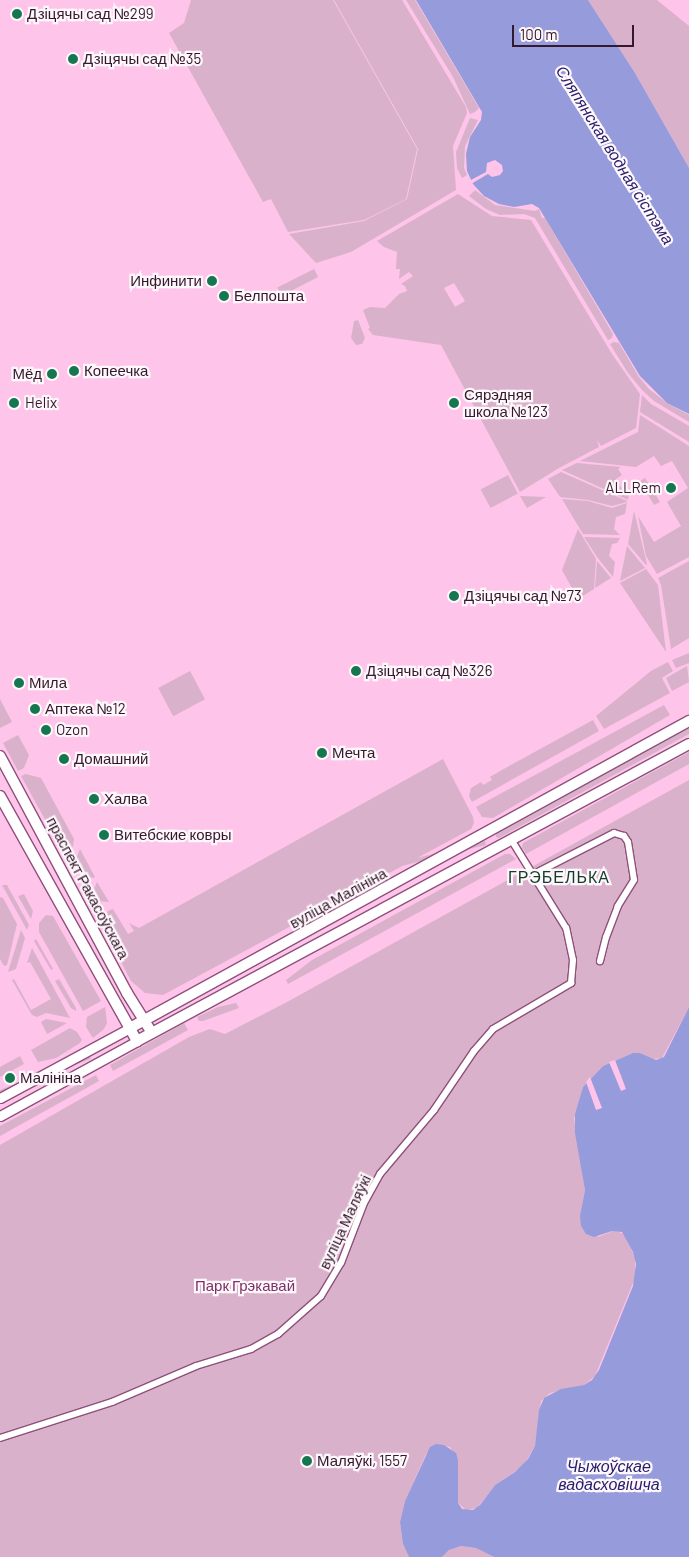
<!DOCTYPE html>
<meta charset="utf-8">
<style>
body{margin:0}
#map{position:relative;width:689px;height:1557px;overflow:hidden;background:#fec4ea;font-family:Barlow,sans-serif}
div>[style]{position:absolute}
.green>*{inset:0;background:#dab1cb;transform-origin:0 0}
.water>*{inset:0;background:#959bdb}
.pier>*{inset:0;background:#fec4ea}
.roads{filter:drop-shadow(1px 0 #8f507b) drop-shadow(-1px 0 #8f507b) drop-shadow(0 1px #8f507b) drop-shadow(0 -1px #8f507b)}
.minor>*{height:6px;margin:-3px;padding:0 3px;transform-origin:3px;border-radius:3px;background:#fff}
.secondary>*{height:9px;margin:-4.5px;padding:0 4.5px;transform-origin:4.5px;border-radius:4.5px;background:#fff}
.primary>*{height:10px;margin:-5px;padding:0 5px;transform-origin:5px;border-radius:5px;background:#fff}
.dots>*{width:14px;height:14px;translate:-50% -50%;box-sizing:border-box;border:2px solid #fef7fb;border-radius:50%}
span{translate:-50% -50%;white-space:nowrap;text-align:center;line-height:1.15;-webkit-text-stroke:4.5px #fef7fb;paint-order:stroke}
.poi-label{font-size:15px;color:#34192c}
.left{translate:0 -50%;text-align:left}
.right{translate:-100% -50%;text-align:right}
.street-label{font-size:15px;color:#34192c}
.park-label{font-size:15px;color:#7b3066}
.water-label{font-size:16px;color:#27216c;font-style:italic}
.neighbourhood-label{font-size:16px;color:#123d29;letter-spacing:1px}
.scale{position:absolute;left:512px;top:25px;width:122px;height:22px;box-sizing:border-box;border:2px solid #34192c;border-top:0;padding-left:6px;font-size:15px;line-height:18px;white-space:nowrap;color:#34192c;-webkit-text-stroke:4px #fef7fb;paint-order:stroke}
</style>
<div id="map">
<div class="green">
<div style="clip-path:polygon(191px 0,333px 0,417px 149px,406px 199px,364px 220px,288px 232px,271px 199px,263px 202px,169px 33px,184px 23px)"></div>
<div style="clip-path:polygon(334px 0,402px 0,466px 107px,467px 113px,453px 146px,456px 190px,351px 252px,316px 263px,289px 234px,364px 221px,407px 199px,418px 149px)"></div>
<div style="clip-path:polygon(406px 0,415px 0,479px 108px,475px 112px,470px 114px,453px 77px)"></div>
<div style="clip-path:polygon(588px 0,657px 0,689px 26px,689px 168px,635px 73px)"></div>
<div style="clip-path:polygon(470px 118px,478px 120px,465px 146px,464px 168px,467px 175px,462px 178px,457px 168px,456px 152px)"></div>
<div style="clip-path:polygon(475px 190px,495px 205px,535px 211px,539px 209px,542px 218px,545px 218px,613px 334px,612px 338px,608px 340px,535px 218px,524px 214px,500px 215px,486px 209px,469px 196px)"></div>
<div style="clip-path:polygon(evenodd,458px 194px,492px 216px,531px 220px,612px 354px,640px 394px,636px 428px,601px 446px,597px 440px,599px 447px,559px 468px,520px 492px,441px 345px,373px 335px,368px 329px,370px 328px,363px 310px,370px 307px,385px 308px,399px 294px,407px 291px,405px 286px,401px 284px,413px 276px,409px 272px,399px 279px,400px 269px,396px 269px,397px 252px,384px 247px,377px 241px,458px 194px,454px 283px,465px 301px,455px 307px,444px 288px,454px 283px)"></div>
<div style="left:314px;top:269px;width:9px;height:41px;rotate:63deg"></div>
<div style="clip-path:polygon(358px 320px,365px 338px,362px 344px,356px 345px,351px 338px,354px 321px)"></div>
<div style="clip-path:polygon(614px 342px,619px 343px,639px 377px,649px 389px,667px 403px,689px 415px,689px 422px,654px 401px,642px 390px,628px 373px,610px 344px)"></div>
<div style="clip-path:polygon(642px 395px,651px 404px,689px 426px,689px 442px,640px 412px)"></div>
<div style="clip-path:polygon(640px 415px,689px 446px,689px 557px,657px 574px,646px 556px,638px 516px,654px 542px,681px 526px,667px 502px,688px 488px,672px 461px,661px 466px,654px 456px,636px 467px,580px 461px,638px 432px)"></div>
<div style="clip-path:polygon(577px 463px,621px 467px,618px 469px,622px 475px,616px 479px,623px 491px,629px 491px,628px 500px,562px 470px)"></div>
<div style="clip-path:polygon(561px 472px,627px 501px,627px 502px,612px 506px,588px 500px,560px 497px,548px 479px)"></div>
<div style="left:508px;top:475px;width:21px;height:31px;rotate:62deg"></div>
<div style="clip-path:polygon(645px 478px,660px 502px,654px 505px,640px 481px)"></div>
<div style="clip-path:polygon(520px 496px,546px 497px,527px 508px)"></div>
<div style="clip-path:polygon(562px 499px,588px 501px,612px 508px,627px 503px,625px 514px,616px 517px,614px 529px,620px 535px,583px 534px)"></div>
<div style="clip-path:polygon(634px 511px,647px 564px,646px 565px,628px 544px)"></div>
<div style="clip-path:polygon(578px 529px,596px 559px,594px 589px,578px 599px,562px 570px)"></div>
<div style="clip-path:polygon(584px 537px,620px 538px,617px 543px,612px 544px,609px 556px,615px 562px,613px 577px,597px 557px)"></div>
<div style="clip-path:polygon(627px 546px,645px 568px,620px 581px)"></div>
<div style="clip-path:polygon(597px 561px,611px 578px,595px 588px)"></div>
<div style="clip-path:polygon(689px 561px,689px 638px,671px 649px,661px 585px,658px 578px)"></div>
<div style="clip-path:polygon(646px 569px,658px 585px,666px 652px,620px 583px)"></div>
<div style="clip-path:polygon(689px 653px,689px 663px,676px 668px,672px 660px)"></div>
<div style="clip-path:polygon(668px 662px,673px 671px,662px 678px,670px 693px,604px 729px,596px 716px,651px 671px)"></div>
<div style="clip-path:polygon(687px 666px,689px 682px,672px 691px,666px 678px)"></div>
<div style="left:190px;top:671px;width:32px;height:36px;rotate:62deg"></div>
<div style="clip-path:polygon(0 699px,12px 722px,0 728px)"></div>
<div style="clip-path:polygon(664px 705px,670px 715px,493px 818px,482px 817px,476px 807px)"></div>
<div style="clip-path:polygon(593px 720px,599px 731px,472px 802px,469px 796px,471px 788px,481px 782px,483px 785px,492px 780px,490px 777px,500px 771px)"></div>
<div style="clip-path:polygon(689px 728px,689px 734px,499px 838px,496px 837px,496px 834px)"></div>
<div style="clip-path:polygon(18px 735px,29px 755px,24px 768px,18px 771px,3px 743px)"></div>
<div style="clip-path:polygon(689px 752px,689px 764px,526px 854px,522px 847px,523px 843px)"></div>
<div style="clip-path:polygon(443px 759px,473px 817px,474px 823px,471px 829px,163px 995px,145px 993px,131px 981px,98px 917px,104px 916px,117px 940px,120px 939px,107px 915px,108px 911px,113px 909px,128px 934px,134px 931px,129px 923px,139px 928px)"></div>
<div style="clip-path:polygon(26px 774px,41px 778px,74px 839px,73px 847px,63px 852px,21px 776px)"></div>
<div style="clip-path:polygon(689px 780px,689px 1007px,662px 1058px,653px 1059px,640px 1053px,633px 1053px,603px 1066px,583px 1087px,574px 1119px,585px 1190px,581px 1211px,598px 1237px,615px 1230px,625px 1235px,635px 1258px,635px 1278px,595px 1376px,584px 1385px,550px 1393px,541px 1401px,535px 1446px,523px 1466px,495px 1485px,477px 1508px,466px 1510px,458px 1503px,458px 1460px,450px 1447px,440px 1445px,426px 1454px,405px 1501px,400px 1522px,403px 1544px,409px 1557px,0 1557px,0 1145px,189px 1037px,210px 1029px,225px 1034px,287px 1002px)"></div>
<div style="left:485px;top:841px;width:4px;height:337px;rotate:76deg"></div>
<div style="clip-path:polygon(80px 849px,95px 877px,93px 878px,85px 876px,76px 859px)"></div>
<div style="clip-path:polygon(505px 854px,510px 854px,516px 859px,288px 984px,286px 980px,312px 960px)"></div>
<div style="clip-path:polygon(97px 882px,109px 902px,98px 901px,93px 891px)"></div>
<div style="clip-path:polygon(2px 885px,7px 885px,29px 925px,27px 930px)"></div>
<div style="clip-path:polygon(24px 894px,33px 911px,31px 919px,18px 896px)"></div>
<div style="clip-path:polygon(0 897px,3px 898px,17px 924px,7px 965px,4px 966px,0 959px)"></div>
<div style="clip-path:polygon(46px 915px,53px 916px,101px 1001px,83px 1011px,39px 932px,39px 923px)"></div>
<div style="clip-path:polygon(21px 930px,25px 938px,16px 969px,8px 972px)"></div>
<div style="clip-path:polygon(36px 939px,53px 969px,51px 970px,34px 941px)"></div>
<div style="clip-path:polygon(32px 948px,70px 1018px,46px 1013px,37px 1017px,32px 1015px,12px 980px,14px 979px,31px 1010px,51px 999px,30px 962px,27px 963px)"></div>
<div style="clip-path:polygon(59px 979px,76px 1008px,76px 1011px,71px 1008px,55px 981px)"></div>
<div style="clip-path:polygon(236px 1003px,239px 1008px,203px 1021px,199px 1021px,197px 1017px,218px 1007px)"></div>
<div style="clip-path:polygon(105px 1007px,107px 1023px,104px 1029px,93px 1038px,86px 1027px,87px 1017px)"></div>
<div style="clip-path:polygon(46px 1019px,67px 1023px,47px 1034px,41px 1022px)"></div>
<div style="clip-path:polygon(184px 1023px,188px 1030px,113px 1071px,110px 1065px)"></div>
<div style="clip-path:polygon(70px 1028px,77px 1032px,82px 1040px,80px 1043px,56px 1058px,38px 1062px,31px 1050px)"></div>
<div style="left:89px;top:1054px;width:5px;height:102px;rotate:68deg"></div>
<div style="clip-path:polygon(20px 1056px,24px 1064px,0 1077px,0 1067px)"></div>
<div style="clip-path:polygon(96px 1075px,99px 1081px,0 1136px,0 1126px)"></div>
<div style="clip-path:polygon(461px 1546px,476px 1548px,494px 1557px,442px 1557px,449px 1550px)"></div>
</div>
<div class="water">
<div style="clip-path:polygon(416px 0,588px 0,635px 73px,689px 168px,689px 414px,667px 403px,640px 376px,539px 208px,532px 204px,514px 207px,499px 204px,484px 196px,473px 184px,467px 171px,466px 154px,470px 137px,481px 120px,482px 112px)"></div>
<div style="clip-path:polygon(689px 1007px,689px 1557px,494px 1557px,476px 1548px,461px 1546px,449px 1550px,442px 1557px,409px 1557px,403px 1544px,400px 1522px,405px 1501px,430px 1447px,436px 1444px,444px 1445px,456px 1453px,458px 1460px,458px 1503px,462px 1509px,473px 1510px,480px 1505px,495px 1485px,515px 1472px,528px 1459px,535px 1446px,539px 1410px,544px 1398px,561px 1389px,584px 1385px,592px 1380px,599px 1370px,633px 1286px,636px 1264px,633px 1252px,622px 1232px,612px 1231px,594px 1237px,586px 1234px,581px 1226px,580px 1216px,585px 1190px,575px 1133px,575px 1114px,583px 1087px,603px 1066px,633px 1053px,640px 1053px,656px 1060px,664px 1057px)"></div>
</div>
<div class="pier">
<div style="clip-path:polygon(495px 160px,502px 165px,503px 171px,500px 175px,492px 177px,488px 174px,471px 184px,469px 181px,486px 172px,487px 163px)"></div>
<div style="clip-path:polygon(615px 1060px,626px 1089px,621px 1091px,609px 1062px)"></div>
<div style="clip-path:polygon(590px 1077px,602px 1108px,596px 1110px,586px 1082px)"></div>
</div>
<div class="roads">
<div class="minor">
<div style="left:534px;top:874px;width:90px;rotate:-27.1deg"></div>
<div style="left:614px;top:833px;width:10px;rotate:17deg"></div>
<div style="left:624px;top:836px;width:7px;rotate:56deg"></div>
<div style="left:628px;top:842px;width:38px;rotate:81deg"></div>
<div style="left:634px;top:880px;width:31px;rotate:122deg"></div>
<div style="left:618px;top:906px;width:33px;rotate:111deg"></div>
<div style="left:606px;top:937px;width:25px;rotate:104deg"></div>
<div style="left:0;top:1438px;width:118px;rotate:-17.8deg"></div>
<div style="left:112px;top:1402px;width:91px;rotate:-23.2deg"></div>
<div style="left:196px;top:1366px;width:58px;rotate:-17.2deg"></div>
<div style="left:251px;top:1349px;width:31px;rotate:-29deg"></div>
<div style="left:278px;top:1334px;width:57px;rotate:-41.5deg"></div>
<div style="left:321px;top:1296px;width:39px;rotate:-59deg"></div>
<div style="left:341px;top:1263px;width:64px;rotate:-69deg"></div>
<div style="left:364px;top:1203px;width:33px;rotate:-61deg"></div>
<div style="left:380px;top:1174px;width:84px;rotate:-49.8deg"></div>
<div style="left:434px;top:1110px;width:71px;rotate:-55.9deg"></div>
<div style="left:474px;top:1051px;width:29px;rotate:-49deg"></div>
<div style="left:493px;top:1029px;width:91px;rotate:-30.5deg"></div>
<div style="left:571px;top:983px;width:23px;rotate:-85deg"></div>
<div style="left:573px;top:960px;width:33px;rotate:-102deg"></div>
<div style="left:566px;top:928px;width:102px;rotate:-121.8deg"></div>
</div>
<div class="secondary">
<div style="left:0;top:1098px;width:148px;rotate:-28.3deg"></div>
<div style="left:0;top:1116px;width:156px;rotate:-28.7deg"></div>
</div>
<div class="primary">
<div style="left:0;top:756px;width:269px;rotate:61.8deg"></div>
<div style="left:127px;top:993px;width:47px;rotate:58deg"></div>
<div style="left:0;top:796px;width:281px;rotate:60.8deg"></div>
<div style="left:137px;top:1041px;width:627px;rotate:-28.28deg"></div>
<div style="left:130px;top:1028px;width:638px;rotate:-28.78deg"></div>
</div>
</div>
<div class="dots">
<div style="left:17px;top:14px;background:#15774f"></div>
<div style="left:73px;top:59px;background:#15774f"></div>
<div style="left:212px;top:281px;background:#15774f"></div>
<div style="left:224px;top:296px;background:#15774f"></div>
<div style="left:74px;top:371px;background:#15774f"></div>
<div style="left:52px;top:374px;background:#15774f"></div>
<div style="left:14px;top:403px;background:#15774f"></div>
<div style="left:454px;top:403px;background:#15774f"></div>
<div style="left:671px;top:488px;background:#15774f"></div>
<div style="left:454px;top:596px;background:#15774f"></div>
<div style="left:356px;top:671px;background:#15774f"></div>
<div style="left:19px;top:683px;background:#15774f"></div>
<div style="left:35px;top:709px;background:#15774f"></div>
<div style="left:46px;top:730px;background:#15774f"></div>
<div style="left:322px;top:753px;background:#15774f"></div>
<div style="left:64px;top:759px;background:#15774f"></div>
<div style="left:94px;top:799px;background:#15774f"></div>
<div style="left:104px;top:835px;background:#15774f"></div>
<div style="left:10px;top:1078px;background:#15774f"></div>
<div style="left:307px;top:1461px;background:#15774f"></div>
</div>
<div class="poi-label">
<span class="left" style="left:27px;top:14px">Дзіцячы сад №299</span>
<span class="left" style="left:83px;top:59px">Дзіцячы сад №35</span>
<span class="right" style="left:202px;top:281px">Инфинити</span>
<span class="left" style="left:234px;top:296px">Белпошта</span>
<span class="left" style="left:84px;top:371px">Копеечка</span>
<span class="right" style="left:42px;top:374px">Мёд</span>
<span class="left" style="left:464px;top:403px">Сярэдняя<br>школа №123</span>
<span class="left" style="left:25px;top:403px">Helix</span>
<span class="right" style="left:661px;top:488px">ALLRem</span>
<span class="left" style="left:464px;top:596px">Дзіцячы сад №73</span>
<span class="left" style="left:366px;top:671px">Дзіцячы сад №326</span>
<span class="left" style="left:29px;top:683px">Мила</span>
<span class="left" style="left:45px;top:709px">Аптека №12</span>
<span class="left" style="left:56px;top:730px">Ozon</span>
<span class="left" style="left:332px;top:753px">Мечта</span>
<span class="left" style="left:74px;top:759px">Домашний</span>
<span class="left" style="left:104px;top:799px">Халва</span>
<span class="left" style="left:114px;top:835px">Витебские ковры</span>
<span class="left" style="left:20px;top:1078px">Малініна</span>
<span class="left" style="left:317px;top:1461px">Маляўкі, 1557</span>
</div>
<div class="street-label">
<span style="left:88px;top:888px;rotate:62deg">праспект Ракасоўскага</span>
<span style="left:338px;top:898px;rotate:-29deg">вуліца Малініна</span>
<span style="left:345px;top:1222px;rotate:-65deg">вуліца Маляўкі</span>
</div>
<div class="park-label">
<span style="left:245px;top:1286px">Парк Грэкавай</span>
</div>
<div class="water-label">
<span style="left:615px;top:155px;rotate:58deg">Сляпянская водная сістэма</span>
<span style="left:609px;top:1475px">Чыжоўскае<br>вадасховішча</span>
</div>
<div class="neighbourhood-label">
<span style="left:559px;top:877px">ГРЭБЕЛЬКА</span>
</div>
<div class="scale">100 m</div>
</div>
